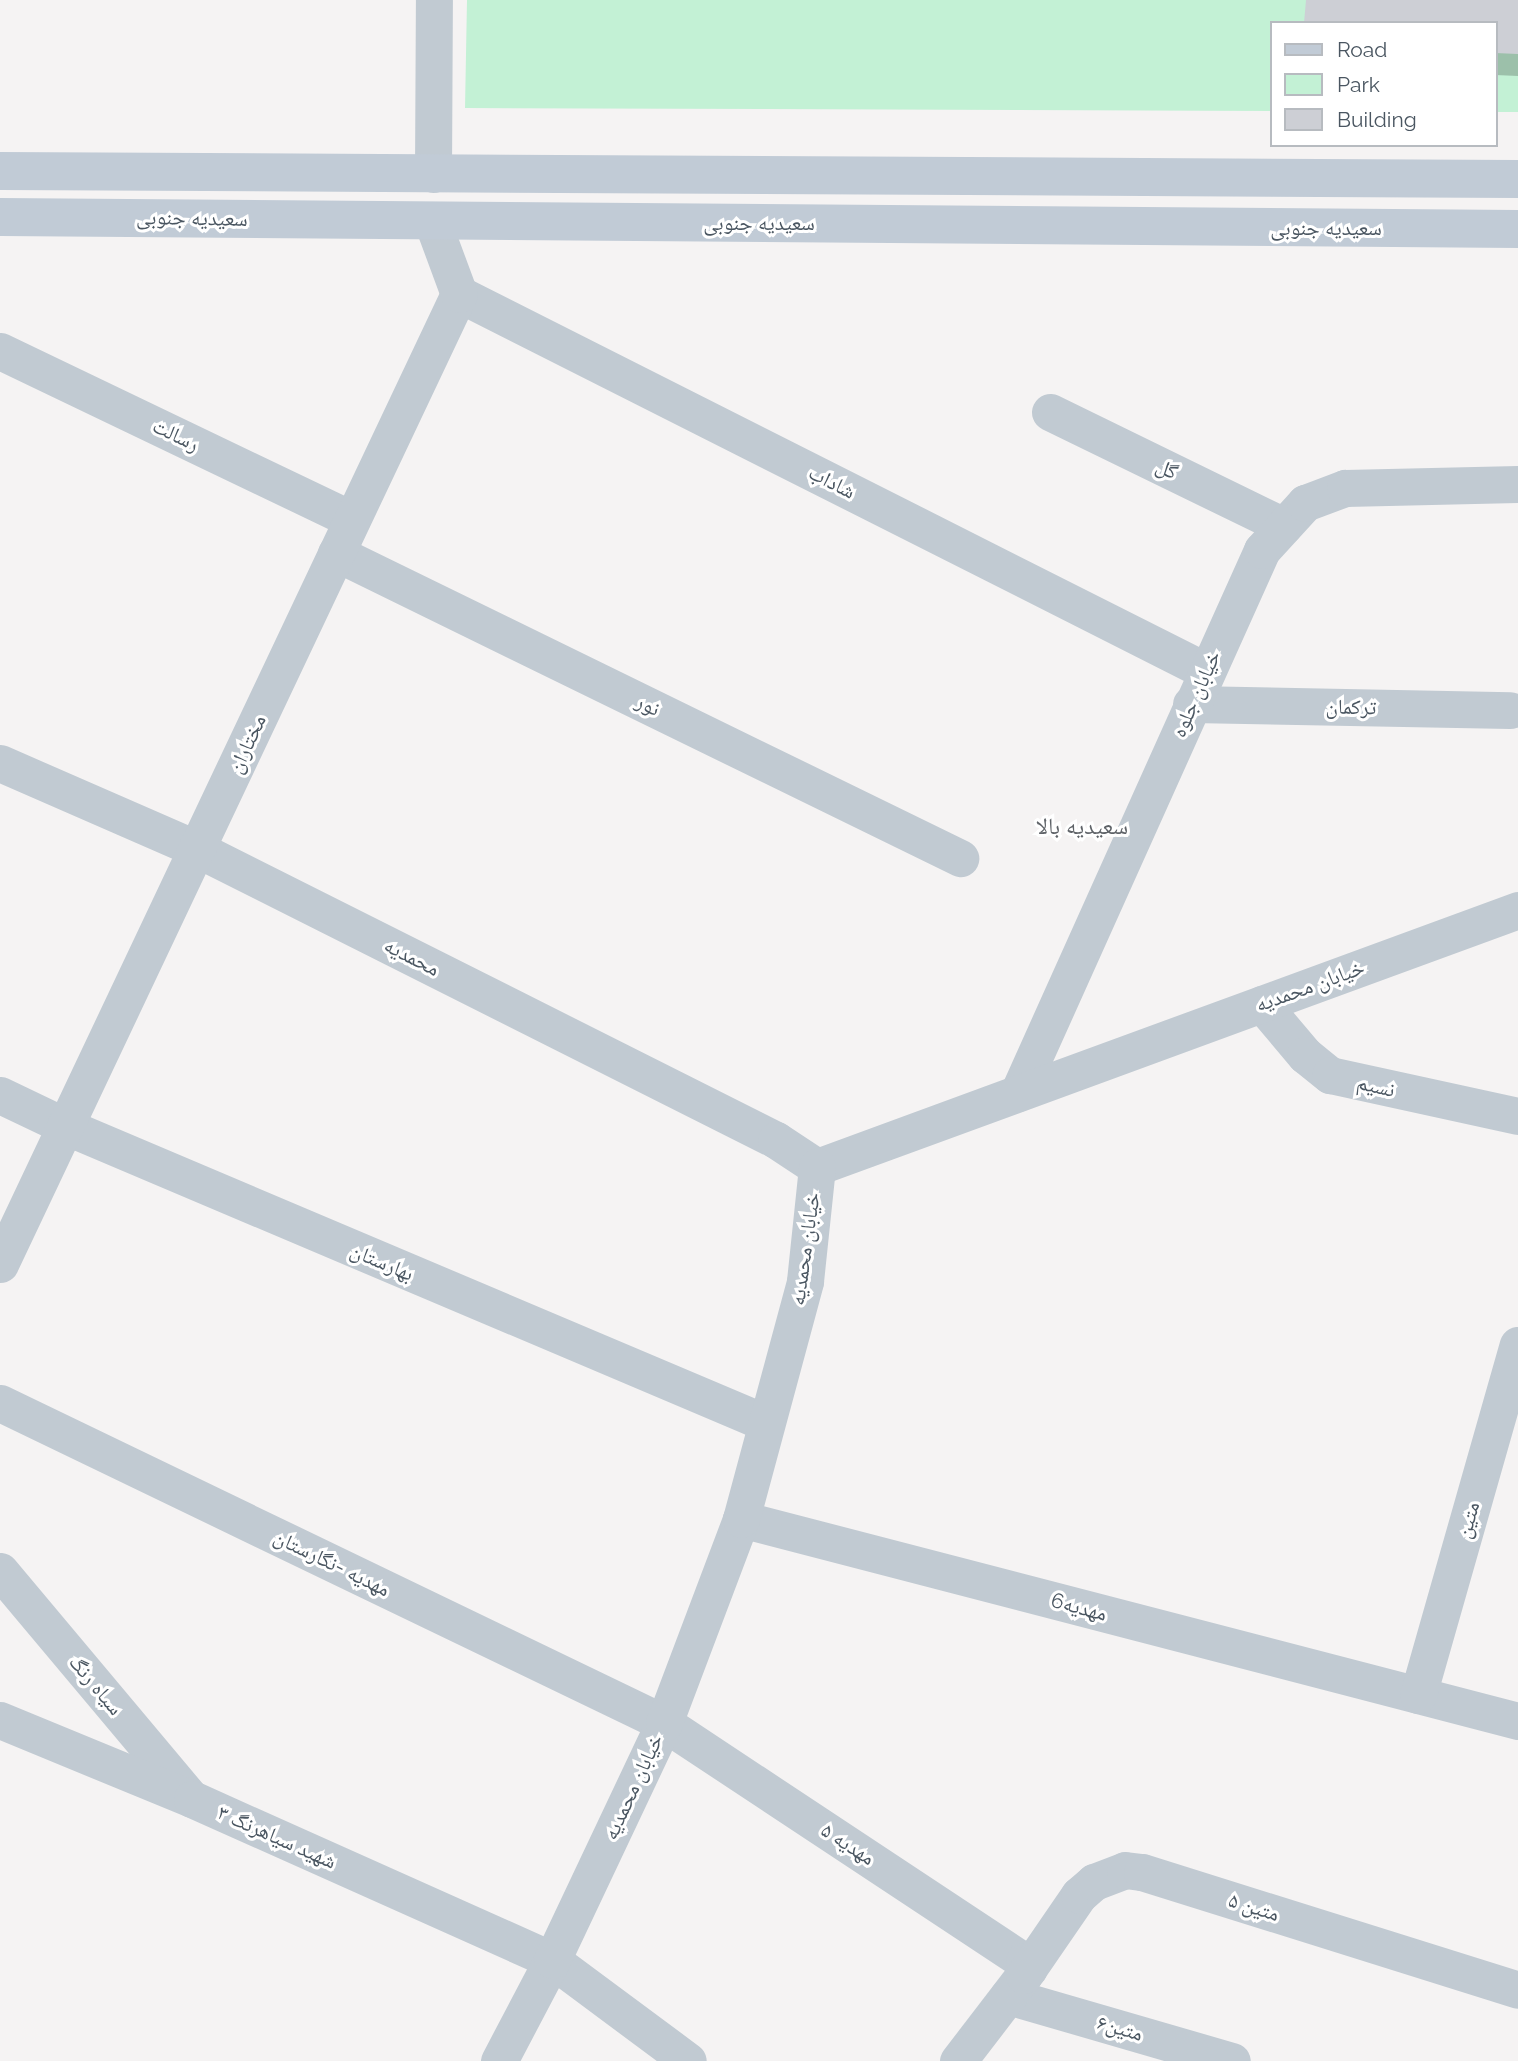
<!DOCTYPE html>
<meta charset="utf-8">
<style>
body{margin:0}
#map{position:relative;width:1518px;height:2061px;overflow:hidden;background:#f5f3f3;font-family:Raleway,"Noto Naskh Arabic",sans-serif}
div>[style]{position:absolute}
.green>*{inset:0;background:#c3f1d5}
.shadow>*{inset:0;background:#0003}
.building>*{inset:0;background:#cdcfd5}
.street>*{height:37px;margin:-18.5px;padding:0 18.5px;transform-origin:18.5px;border-radius:18.5px;background:#c1cad2}
.secondary>*{height:38px;margin:-19px;padding:0 19px;transform-origin:19px;border-radius:19px;background:#c1cbd6}
span{translate:-50% -50%;white-space:nowrap;text-align:center;line-height:1.15;-webkit-text-stroke:6px #fff;paint-order:stroke}
.street-label{font-size:21px;color:#4a5661}
.neighbourhood-label{font-size:23px;color:#5f6368}
.legend{position:absolute;left:1270px;top:21px;width:228px;height:126px;box-sizing:border-box;background:#fff;border:2px solid #b7bbc0;margin:0;padding:9px 12px;list-style:none;font-size:21px;color:#4a5661}
.legend li{display:flex;align-items:center;gap:14px;height:35px}
.legend b{width:35px;border:2px solid #b7bbc0}
</style>
<div id="map">
<div class="green">
<div style="clip-path:polygon(467px 0,1518px 0,1518px 112px,1495px 112px,1495px 23px,1271px 23px,1271px 111px,465px 108px)"></div>
</div>
<div class="shadow">
<div style="clip-path:polygon(1308px 0,1518px 0,1518px 76px,1495px 75px,1495px 23px)"></div>
</div>
<div class="building">
<div style="clip-path:polygon(1306px 0,1518px 0,1518px 54px,1495px 53px,1495px 23px,1304px 23px)"></div>
</div>
<div class="street">
<div style="left:433px;top:174px;width:174px;rotate:-89.7deg"></div>
<div style="left:459px;top:294px;width:837px;rotate:26.78deg"></div>
<div style="left:0;top:351px;width:390px;rotate:25.6deg"></div>
<div style="left:1050px;top:412px;width:260px;rotate:26deg"></div>
<div style="left:336px;top:553px;width:695px;rotate:26.05deg"></div>
<div style="left:1191px;top:704px;width:319px;rotate:1.1deg"></div>
<div style="left:0;top:763px;width:215px;rotate:23.6deg"></div>
<div style="left:197px;top:849px;width:648px;rotate:26.68deg"></div>
<div style="left:776px;top:1140px;width:49px;rotate:33.4deg"></div>
<div style="left:1262px;top:1004px;width:67px;rotate:49.9deg"></div>
<div style="left:1305px;top:1055px;width:32px;rotate:39deg"></div>
<div style="left:1330px;top:1075px;width:192px;rotate:12.3deg"></div>
<div style="left:1018px;top:1093px;width:595px;rotate:-65.8deg"></div>
<div style="left:1262px;top:550px;width:64px;rotate:-47.5deg"></div>
<div style="left:1305px;top:503px;width:43px;rotate:-20.6deg"></div>
<div style="left:1345px;top:488px;width:173px;rotate:-1.3deg"></div>
<div style="left:0;top:1095px;width:74px;rotate:25.5deg"></div>
<div style="left:67px;top:1127px;width:759px;rotate:22.95deg"></div>
<div style="left:817px;top:1167px;width:747px;rotate:-20.13deg"></div>
<div style="left:0;top:1264px;width:1073px;rotate:-64.68deg"></div>
<div style="left:459px;top:294px;width:78px;rotate:-110.3deg"></div>
<div style="left:0;top:1403px;width:737px;rotate:25.73deg"></div>
<div style="left:664px;top:1723px;width:432px;rotate:33.5deg"></div>
<div style="left:1024px;top:1961px;width:9px;rotate:58deg"></div>
<div style="left:741px;top:1519px;width:803px;rotate:14.57deg"></div>
<div style="left:0;top:1571px;width:292px;rotate:50deg"></div>
<div style="left:1418px;top:1695px;width:364px;rotate:-74.1deg"></div>
<div style="left:0;top:1720px;width:208px;rotate:22.4deg"></div>
<div style="left:192px;top:1799px;width:394px;rotate:24.1deg"></div>
<div style="left:552px;top:1960px;width:169px;rotate:36.6deg"></div>
<div style="left:1008px;top:1996px;width:233px;rotate:16.2deg"></div>
<div style="left:499px;top:2061px;width:114px;rotate:-62.3deg"></div>
<div style="left:552px;top:1960px;width:262px;rotate:-64.7deg"></div>
<div style="left:664px;top:1723px;width:218px;rotate:-69.3deg"></div>
<div style="left:741px;top:1519px;width:246px;rotate:-74.9deg"></div>
<div style="left:805px;top:1281px;width:115px;rotate:-84deg"></div>
<div style="left:958px;top:2061px;width:108px;rotate:-52.5deg"></div>
<div style="left:1024px;top:1975px;width:97px;rotate:-55.5deg"></div>
<div style="left:1079px;top:1895px;width:20px;rotate:-41deg"></div>
<div style="left:1094px;top:1882px;width:33px;rotate:-21deg"></div>
<div style="left:1125px;top:1870px;width:17px;rotate:7deg"></div>
<div style="left:1142px;top:1872px;width:394px;rotate:17.4deg"></div>
</div>
<div class="secondary">
<div style="left:0;top:171px;width:1518px;rotate:0.3deg"></div>
<div style="left:0;top:217px;width:1518px;rotate:0.45deg"></div>
</div>
<div class="street-label">
<span style="left:192px;top:218px;rotate:1deg">سعیدیه جنوبی</span>
<span style="left:759px;top:223px">سعیدیه جنوبی</span>
<span style="left:1326px;top:228px">سعیدیه جنوبی</span>
<span style="left:176px;top:435px;rotate:26deg">رسالت</span>
<span style="left:1167px;top:469px;rotate:26deg">گل</span>
<span style="left:832px;top:482px;rotate:27deg">شاداب</span>
<span style="left:1196px;top:694px;rotate:-66deg">خیابان جلوه</span>
<span style="left:648px;top:705px;rotate:26deg">نور</span>
<span style="left:1351px;top:707px;rotate:1deg">ترکمان</span>
<span style="left:247px;top:744px;rotate:-65deg">مختاران</span>
<span style="left:412px;top:957px;rotate:27deg">محمدیه</span>
<span style="left:1310px;top:986px;rotate:-20deg">خیابان محمدیه</span>
<span style="left:1376px;top:1086px;rotate:13deg">نسیم</span>
<span style="left:805px;top:1249px;rotate:-82deg">خیابان محمدیه</span>
<span style="left:382px;top:1262px;rotate:23deg">بهارستان</span>
<span style="left:1468px;top:1520px;rotate:-74deg">متین</span>
<span style="left:332px;top:1563px;rotate:26deg">مهدیه -نگارستان</span>
<span style="left:1079px;top:1607px;rotate:15deg">مهدیه6</span>
<span style="left:96px;top:1685px;rotate:50deg">سیاه رنگ</span>
<span style="left:633px;top:1787px;rotate:-65deg">خیابان محمدیه</span>
<span style="left:277px;top:1837px;rotate:24deg">شهید سیاهرنگ ۳</span>
<span style="left:848px;top:1844px;rotate:33deg">مهدیه ۵</span>
<span style="left:1254px;top:1907px;rotate:17deg">متین ۵</span>
<span style="left:1120px;top:2028px;rotate:16deg">متین۶</span>
</div>
<div class="neighbourhood-label">
<span style="left:1082px;top:826px">سعيدیه بالا</span>
</div>
<ul class="legend">
<li><b style="height:9px;background:#c1cbd6"></b>Road</li>
<li><b style="height:19px;background:#c3f1d5"></b>Park</li>
<li><b style="height:19px;background:#cdcfd5"></b>Building</li>
</ul>
</div>
